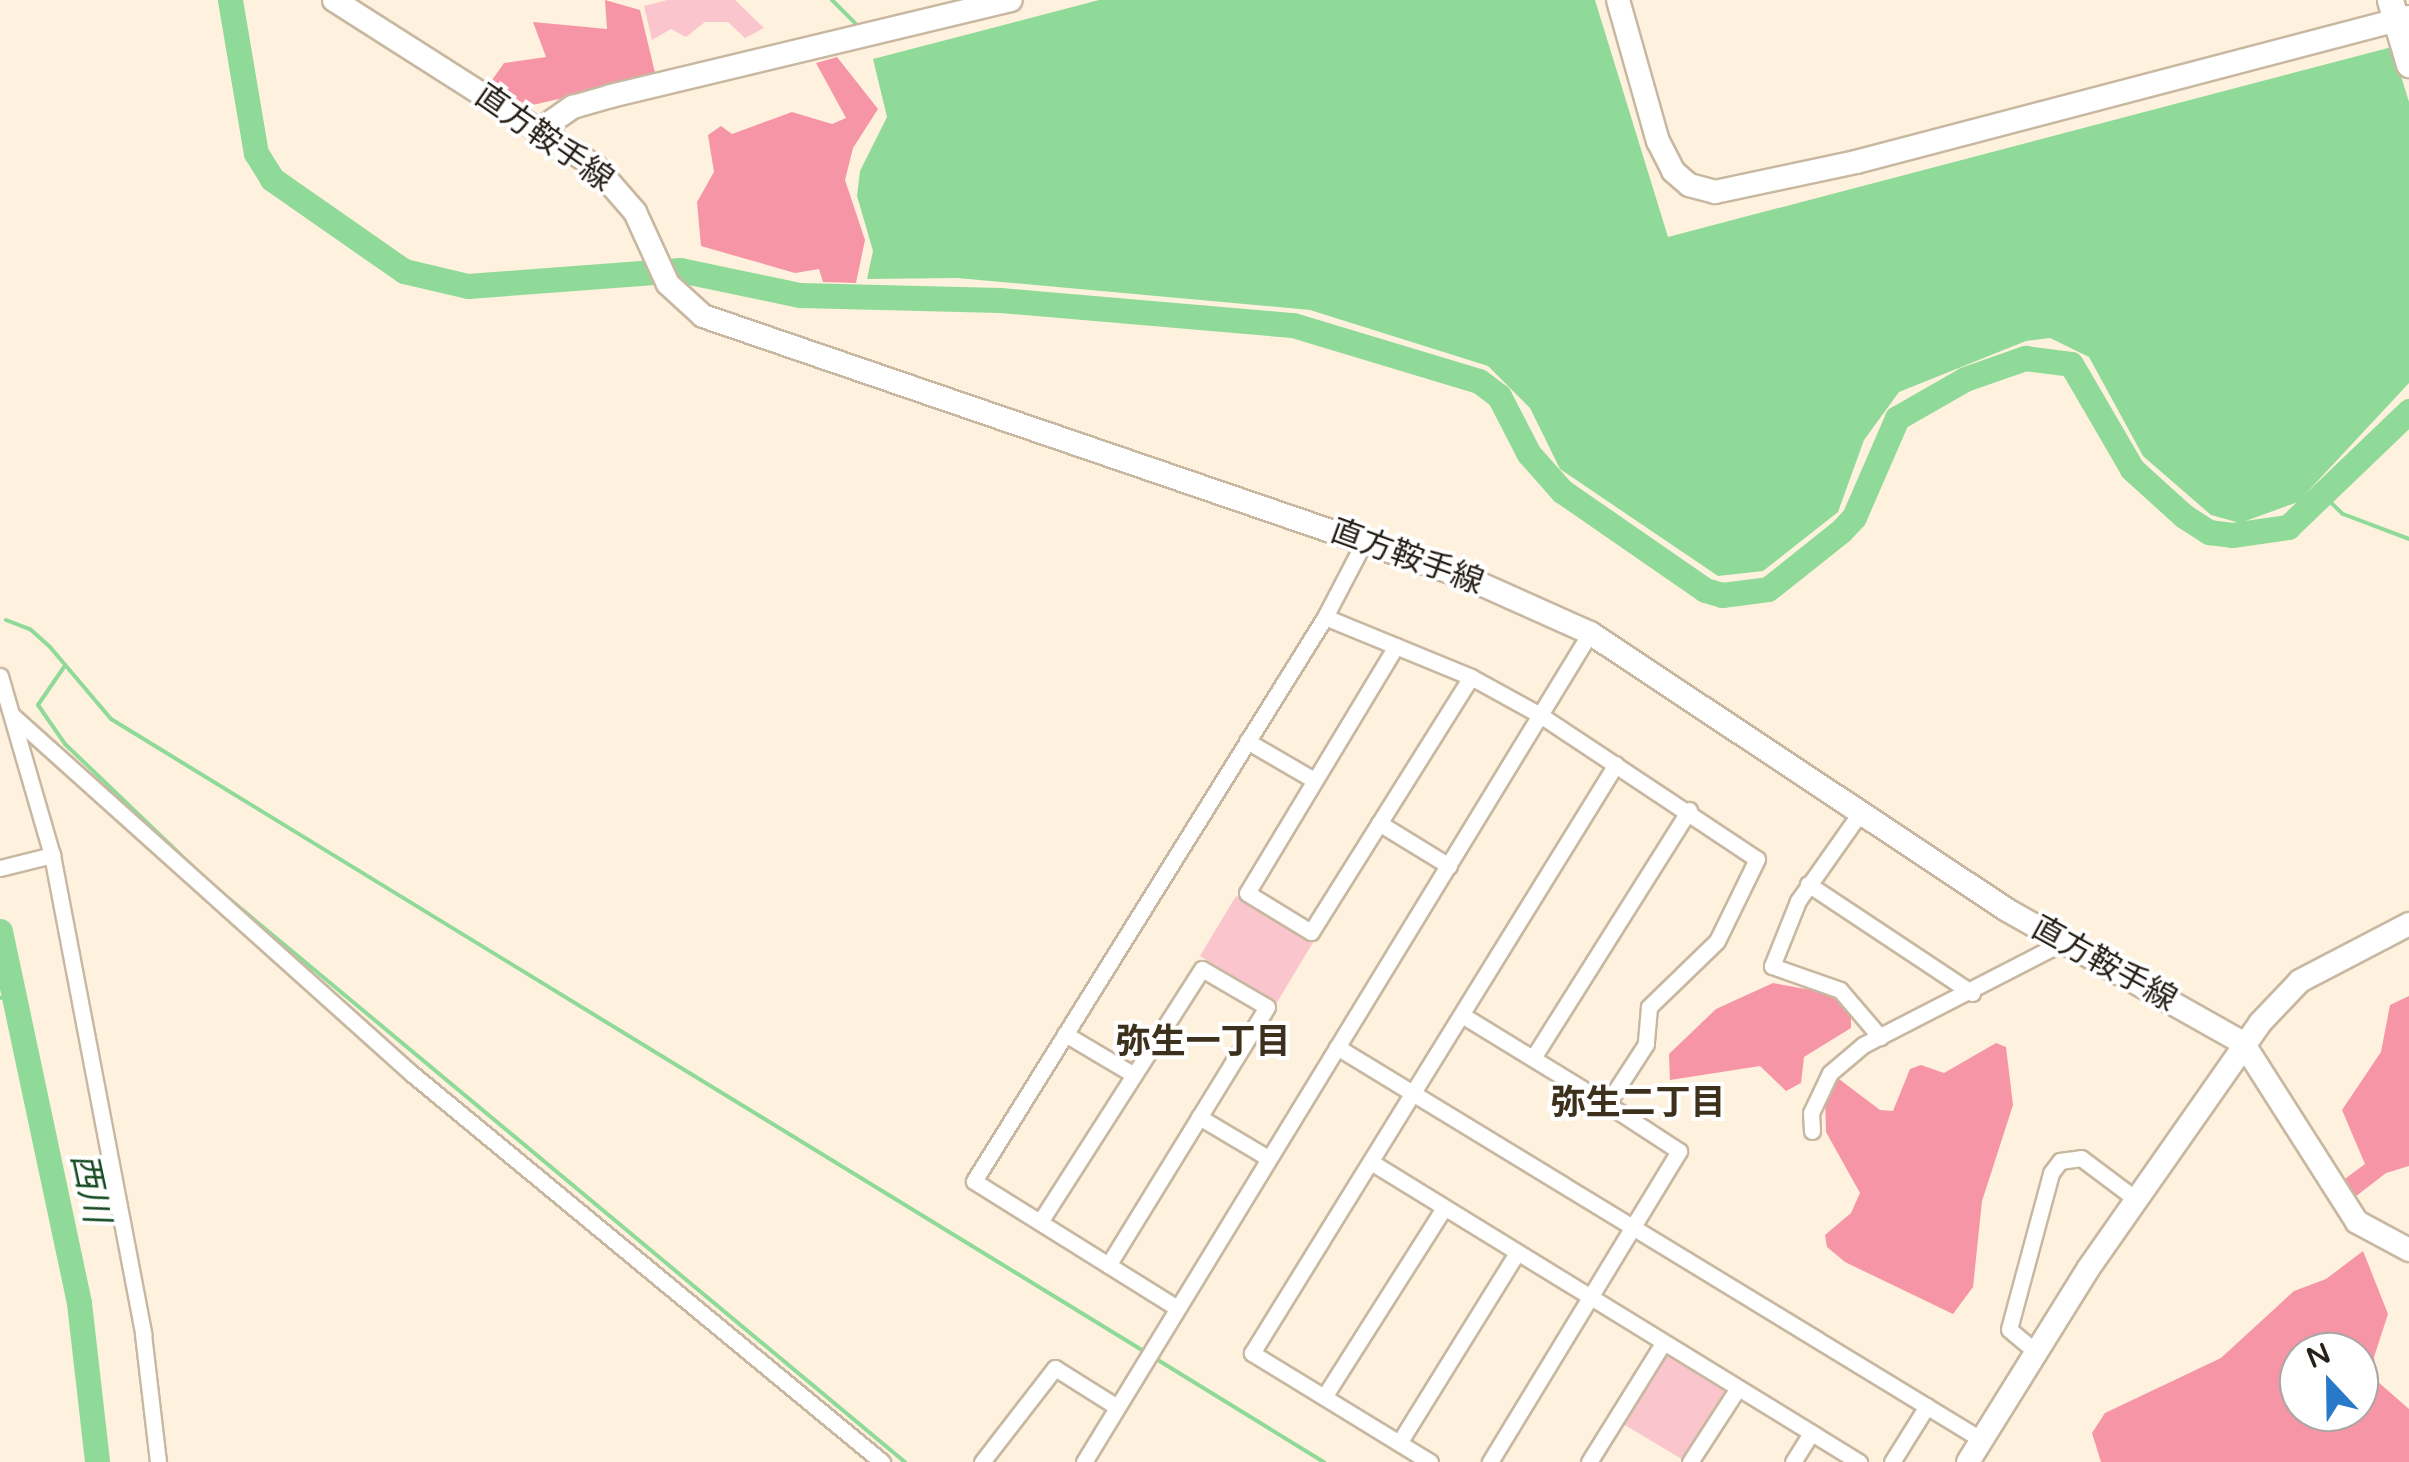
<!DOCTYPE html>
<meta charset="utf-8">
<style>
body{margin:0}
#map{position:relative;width:2409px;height:1462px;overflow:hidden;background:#fef1dd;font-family:"Varela Round","Noto Sans JP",sans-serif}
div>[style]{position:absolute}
.green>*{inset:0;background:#fac5cd;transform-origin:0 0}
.forest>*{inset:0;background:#f695a6}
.water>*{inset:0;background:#90da99}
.stream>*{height:4px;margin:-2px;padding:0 2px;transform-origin:2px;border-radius:2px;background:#90da99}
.river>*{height:25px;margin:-12.5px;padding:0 12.5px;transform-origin:12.5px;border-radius:12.5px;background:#90da99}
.roads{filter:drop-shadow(2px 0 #c8b8a1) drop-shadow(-2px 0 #c8b8a1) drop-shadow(0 2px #c8b8a1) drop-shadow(0 -2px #c8b8a1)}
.street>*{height:15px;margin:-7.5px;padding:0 7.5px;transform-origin:7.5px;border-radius:7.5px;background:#fff}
.secondary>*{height:22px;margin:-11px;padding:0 11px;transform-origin:11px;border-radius:11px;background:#fff}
.primary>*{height:25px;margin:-12.5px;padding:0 12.5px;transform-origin:12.5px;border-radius:12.5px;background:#fff}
span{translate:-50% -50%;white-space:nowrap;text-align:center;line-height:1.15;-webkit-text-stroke:8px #fff;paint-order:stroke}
.street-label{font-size:32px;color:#272119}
.neighbourhood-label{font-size:35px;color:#3d311d;font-weight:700}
.water-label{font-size:35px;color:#174b22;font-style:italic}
.north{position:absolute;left:2279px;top:1332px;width:100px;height:100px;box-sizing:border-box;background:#fff;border:2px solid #a9a6a3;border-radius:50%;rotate:338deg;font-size:28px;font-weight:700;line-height:40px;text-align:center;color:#272119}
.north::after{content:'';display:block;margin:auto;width:35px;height:45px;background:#2979c9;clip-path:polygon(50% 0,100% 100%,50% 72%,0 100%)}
</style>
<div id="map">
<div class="green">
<div style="clip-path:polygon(667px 0,735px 0,764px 28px,745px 38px,728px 22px,705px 22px,686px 37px,671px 29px,652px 40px,644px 6px)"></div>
<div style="left:1236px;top:896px;width:90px;height:70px;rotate:31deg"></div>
<div style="left:1666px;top:1354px;width:71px;height:82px;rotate:31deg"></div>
</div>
<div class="forest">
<div style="clip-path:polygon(605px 0,640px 10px,656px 77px,528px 106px,490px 83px,504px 63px,546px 57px,533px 22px,607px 29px)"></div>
<div style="clip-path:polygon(837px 57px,878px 109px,853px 148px,845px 180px,865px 240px,856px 283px,823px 282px,819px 269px,795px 273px,701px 246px,697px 202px,714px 172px,708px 135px,721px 126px,732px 134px,792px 112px,832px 124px,846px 118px,816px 63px)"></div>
<div style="clip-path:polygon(1773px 983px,1844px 996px,1851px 1005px,1851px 1028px,1804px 1057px,1801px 1083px,1786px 1091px,1760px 1066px,1670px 1080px,1669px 1054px,1716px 1009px)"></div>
<div style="clip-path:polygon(2409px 996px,2409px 1166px,2386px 1173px,2351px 1200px,2338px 1184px,2365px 1164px,2342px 1110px,2381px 1052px,2390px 1005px)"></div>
<div style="clip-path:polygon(1996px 1043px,2006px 1047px,2013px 1105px,1982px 1201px,1973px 1287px,1953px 1314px,1845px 1262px,1827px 1247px,1825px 1235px,1851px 1213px,1860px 1193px,1826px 1132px,1825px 1097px,1835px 1076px,1880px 1110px,1893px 1111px,1910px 1069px,1921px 1065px,1944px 1073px)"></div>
<div style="clip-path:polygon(evenodd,2363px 1251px,2388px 1314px,2374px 1357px,2377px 1381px,2409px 1409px,2409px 1462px,2101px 1462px,2092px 1433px,2105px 1413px,2221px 1358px,2294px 1291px,2326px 1279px,2363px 1251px,2299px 1352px,2359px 1352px,2359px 1412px,2299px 1412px,2299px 1352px)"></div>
</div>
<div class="water">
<div style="clip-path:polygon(1099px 0,1595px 0,1668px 237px,2392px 47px,2409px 102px,2409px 383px,2298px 502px,2240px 523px,2211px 515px,2143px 456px,2089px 357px,2050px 338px,2026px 341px,1899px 392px,1864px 440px,1838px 512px,1763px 571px,1718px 576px,1560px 469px,1530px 408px,1488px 366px,1310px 310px,957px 278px,867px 279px,873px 251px,857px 196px,860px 171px,887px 117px,873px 59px)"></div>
</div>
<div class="stream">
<div style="left:832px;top:0;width:37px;rotate:45deg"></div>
<div style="left:2322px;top:494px;width:29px;rotate:44deg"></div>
<div style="left:2343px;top:514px;width:71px;rotate:20.7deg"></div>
<div style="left:6px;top:620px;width:26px;rotate:21deg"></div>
<div style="left:30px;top:629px;width:27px;rotate:42deg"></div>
<div style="left:50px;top:647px;width:94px;rotate:49.7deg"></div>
<div style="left:111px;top:719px;width:1212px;rotate:31.47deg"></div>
<div style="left:64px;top:667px;width:46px;rotate:124.4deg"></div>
<div style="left:38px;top:705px;width:47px;rotate:55.3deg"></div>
<div style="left:65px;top:744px;width:199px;rotate:43.8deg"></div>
<div style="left:209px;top:882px;width:906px;rotate:39.81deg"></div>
<div style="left:0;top:998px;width:14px;rotate:-12deg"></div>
<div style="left:1153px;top:1357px;width:201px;rotate:31.6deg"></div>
</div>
<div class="river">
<div style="left:230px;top:0;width:155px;rotate:80.4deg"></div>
<div style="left:256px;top:153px;width:31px;rotate:58deg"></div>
<div style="left:272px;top:179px;width:161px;rotate:34.9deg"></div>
<div style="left:404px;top:271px;width:66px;rotate:13.2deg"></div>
<div style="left:468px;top:286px;width:213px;rotate:-4.3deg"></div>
<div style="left:680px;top:270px;width:123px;rotate:11.8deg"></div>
<div style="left:800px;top:295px;width:200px;rotate:1.4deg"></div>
<div style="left:1000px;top:300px;width:294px;rotate:4.9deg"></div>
<div style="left:1293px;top:325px;width:194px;rotate:16.8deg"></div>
<div style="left:1479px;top:381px;width:25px;rotate:37deg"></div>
<div style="left:1499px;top:396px;width:65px;rotate:62.7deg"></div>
<div style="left:1529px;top:454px;width:50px;rotate:48.3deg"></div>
<div style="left:1562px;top:491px;width:174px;rotate:34.7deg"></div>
<div style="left:1705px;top:590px;width:18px;rotate:16deg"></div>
<div style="left:1722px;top:595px;width:46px;rotate:-7.4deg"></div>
<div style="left:1768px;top:589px;width:93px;rotate:-38.5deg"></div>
<div style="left:1841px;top:531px;width:19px;rotate:-47deg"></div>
<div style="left:1854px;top:517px;width:108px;rotate:-66.5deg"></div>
<div style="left:1897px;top:418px;width:78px;rotate:-29.8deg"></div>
<div style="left:1965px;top:379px;width:64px;rotate:-19.3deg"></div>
<div style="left:2025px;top:358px;width:46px;rotate:7.4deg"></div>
<div style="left:2071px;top:364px;width:121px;rotate:59.8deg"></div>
<div style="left:2132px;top:469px;width:70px;rotate:42.1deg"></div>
<div style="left:2184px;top:516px;width:30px;rotate:33deg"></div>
<div style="left:2209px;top:532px;width:23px;rotate:7deg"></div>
<div style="left:2232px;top:535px;width:57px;rotate:-8.1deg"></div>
<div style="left:2288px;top:527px;width:168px;rotate:-43.8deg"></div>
<div style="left:0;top:931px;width:380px;rotate:78deg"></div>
<div style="left:79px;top:1303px;width:160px;rotate:83.5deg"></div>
</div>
<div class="roads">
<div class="street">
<div style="left:1325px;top:617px;width:158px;rotate:22.3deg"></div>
<div style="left:1471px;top:677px;width:79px;rotate:28.8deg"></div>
<div style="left:1540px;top:715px;width:260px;rotate:33.6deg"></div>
<div style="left:1757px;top:859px;width:91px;rotate:116deg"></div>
<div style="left:1717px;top:941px;width:95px;rotate:135.9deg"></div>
<div style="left:1649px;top:1007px;width:37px;rotate:95deg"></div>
<div style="left:1646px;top:1044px;width:72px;rotate:123deg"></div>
<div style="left:1607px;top:1104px;width:86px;rotate:33.1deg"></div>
<div style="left:1679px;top:1151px;width:364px;rotate:121.3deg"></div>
<div style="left:1396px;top:646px;width:288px;rotate:121.1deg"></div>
<div style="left:1247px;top:893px;width:75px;rotate:31.4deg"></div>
<div style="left:1311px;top:932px;width:301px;rotate:-57.9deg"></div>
<div style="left:0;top:676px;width:186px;rotate:73.8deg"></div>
<div style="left:52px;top:855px;width:488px;rotate:79.2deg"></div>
<div style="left:143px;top:1334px;width:129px;rotate:83.3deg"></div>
<div style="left:13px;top:716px;width:535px;rotate:41.89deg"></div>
<div style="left:411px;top:1073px;width:611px;rotate:39.55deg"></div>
<div style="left:1247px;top:741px;width:78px;rotate:30.2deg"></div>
<div style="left:1860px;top:813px;width:108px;rotate:125.2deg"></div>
<div style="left:1798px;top:901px;width:70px;rotate:111.8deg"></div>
<div style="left:1772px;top:966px;width:72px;rotate:19.4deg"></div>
<div style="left:1840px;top:990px;width:62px;rotate:49.6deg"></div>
<div style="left:1379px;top:823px;width:82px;rotate:31.6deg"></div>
<div style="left:0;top:868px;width:54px;rotate:-14deg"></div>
<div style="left:1808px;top:884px;width:197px;rotate:33.6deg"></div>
<div style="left:1462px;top:1015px;width:170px;rotate:31.5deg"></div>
<div style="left:1065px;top:1034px;width:80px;rotate:30.7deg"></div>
<div style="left:1337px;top:1047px;width:755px;rotate:31.35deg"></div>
<div style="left:1533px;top:1058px;width:293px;rotate:-57.8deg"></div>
<div style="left:1199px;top:1117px;width:80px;rotate:30.7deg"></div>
<div style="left:1812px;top:1131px;width:18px;rotate:-93deg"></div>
<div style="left:1811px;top:1113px;width:44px;rotate:-64.6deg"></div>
<div style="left:1830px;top:1073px;width:43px;rotate:-40.3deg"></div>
<div style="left:1863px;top:1045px;width:210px;rotate:-27.2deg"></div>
<div style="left:2050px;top:949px;width:14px;rotate:-73deg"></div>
<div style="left:1371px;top:1162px;width:573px;rotate:31.58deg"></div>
<div style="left:1040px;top:1222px;width:300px;rotate:-57.4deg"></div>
<div style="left:1202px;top:969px;width:75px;rotate:30.3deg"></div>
<div style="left:1267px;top:1007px;width:303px;rotate:121.6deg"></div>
<div style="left:1177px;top:1308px;width:239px;rotate:-148deg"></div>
<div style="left:974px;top:1181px;width:664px;rotate:-58.1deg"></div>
<div style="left:1325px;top:617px;width:85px;rotate:-62.5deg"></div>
<div style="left:2036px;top:1352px;width:35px;rotate:-140deg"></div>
<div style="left:2009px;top:1329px;width:162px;rotate:-74.9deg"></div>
<div style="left:2051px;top:1173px;width:15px;rotate:-53deg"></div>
<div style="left:2060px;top:1161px;width:21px;rotate:-8deg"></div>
<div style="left:2081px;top:1158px;width:70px;rotate:36.9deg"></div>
<div style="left:1324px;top:1397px;width:224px;rotate:-57.6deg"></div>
<div style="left:1399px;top:1443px;width:224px;rotate:-58.2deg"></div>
<div style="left:982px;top:1462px;width:119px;rotate:-52.2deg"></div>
<div style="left:1055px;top:1368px;width:73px;rotate:32.2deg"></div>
<div style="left:1084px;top:1462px;width:971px;rotate:-58.6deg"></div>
<div style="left:1430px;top:1462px;width:209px;rotate:-148.5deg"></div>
<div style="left:1252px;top:1353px;width:692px;rotate:-58.28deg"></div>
<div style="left:1589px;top:1462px;width:140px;rotate:-58.1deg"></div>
<div style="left:1690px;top:1462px;width:88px;rotate:-57deg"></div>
<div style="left:1793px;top:1462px;width:34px;rotate:-58deg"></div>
<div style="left:1892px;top:1462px;width:66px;rotate:-58deg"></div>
</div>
<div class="secondary">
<div style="left:334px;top:0;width:309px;rotate:32.5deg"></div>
<div style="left:595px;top:166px;width:61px;rotate:49deg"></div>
<div style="left:635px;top:212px;width:79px;rotate:65.4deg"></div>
<div style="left:668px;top:284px;width:47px;rotate:42.4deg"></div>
<div style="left:703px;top:316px;width:805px;rotate:18.91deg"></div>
<div style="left:1465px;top:577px;width:137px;rotate:24.1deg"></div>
<div style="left:1590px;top:633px;width:501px;rotate:33.59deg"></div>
<div style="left:2007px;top:910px;width:271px;rotate:29.4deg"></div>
<div style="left:2243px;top:1043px;width:212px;rotate:57.5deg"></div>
<div style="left:2357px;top:1222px;width:59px;rotate:28.3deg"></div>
<div style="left:1618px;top:0;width:147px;rotate:74.2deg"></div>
<div style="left:1658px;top:141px;width:34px;rotate:63deg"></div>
<div style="left:1673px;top:171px;width:21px;rotate:41deg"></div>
<div style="left:1689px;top:185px;width:27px;rotate:15deg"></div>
<div style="left:1715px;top:192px;width:144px;rotate:-12deg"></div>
<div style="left:1856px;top:162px;width:572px;rotate:-14.69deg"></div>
<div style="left:541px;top:129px;width:39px;rotate:-35deg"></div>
<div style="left:573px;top:107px;width:40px;rotate:-16deg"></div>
<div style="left:611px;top:96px;width:411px;rotate:-13.5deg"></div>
<div style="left:1968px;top:1462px;width:227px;rotate:-58.1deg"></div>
<div style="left:2088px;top:1269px;width:300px;rotate:-55deg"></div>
<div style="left:2260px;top:1023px;width:58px;rotate:-46.4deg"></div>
<div style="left:2300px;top:981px;width:123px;rotate:-27.6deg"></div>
</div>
<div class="primary">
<div style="left:2390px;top:0;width:67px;rotate:73.5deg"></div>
</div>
</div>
<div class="street-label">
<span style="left:544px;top:138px;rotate:35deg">直方鞍手線</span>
<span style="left:1407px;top:557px;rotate:20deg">直方鞍手線</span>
<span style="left:2104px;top:964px;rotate:29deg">直方鞍手線</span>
</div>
<div class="neighbourhood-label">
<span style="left:1203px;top:1042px">弥生一丁目</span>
<span style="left:1638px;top:1103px">弥生二丁目</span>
</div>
<div class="water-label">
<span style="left:90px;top:1188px;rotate:78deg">西川</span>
</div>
<div class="north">N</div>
</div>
